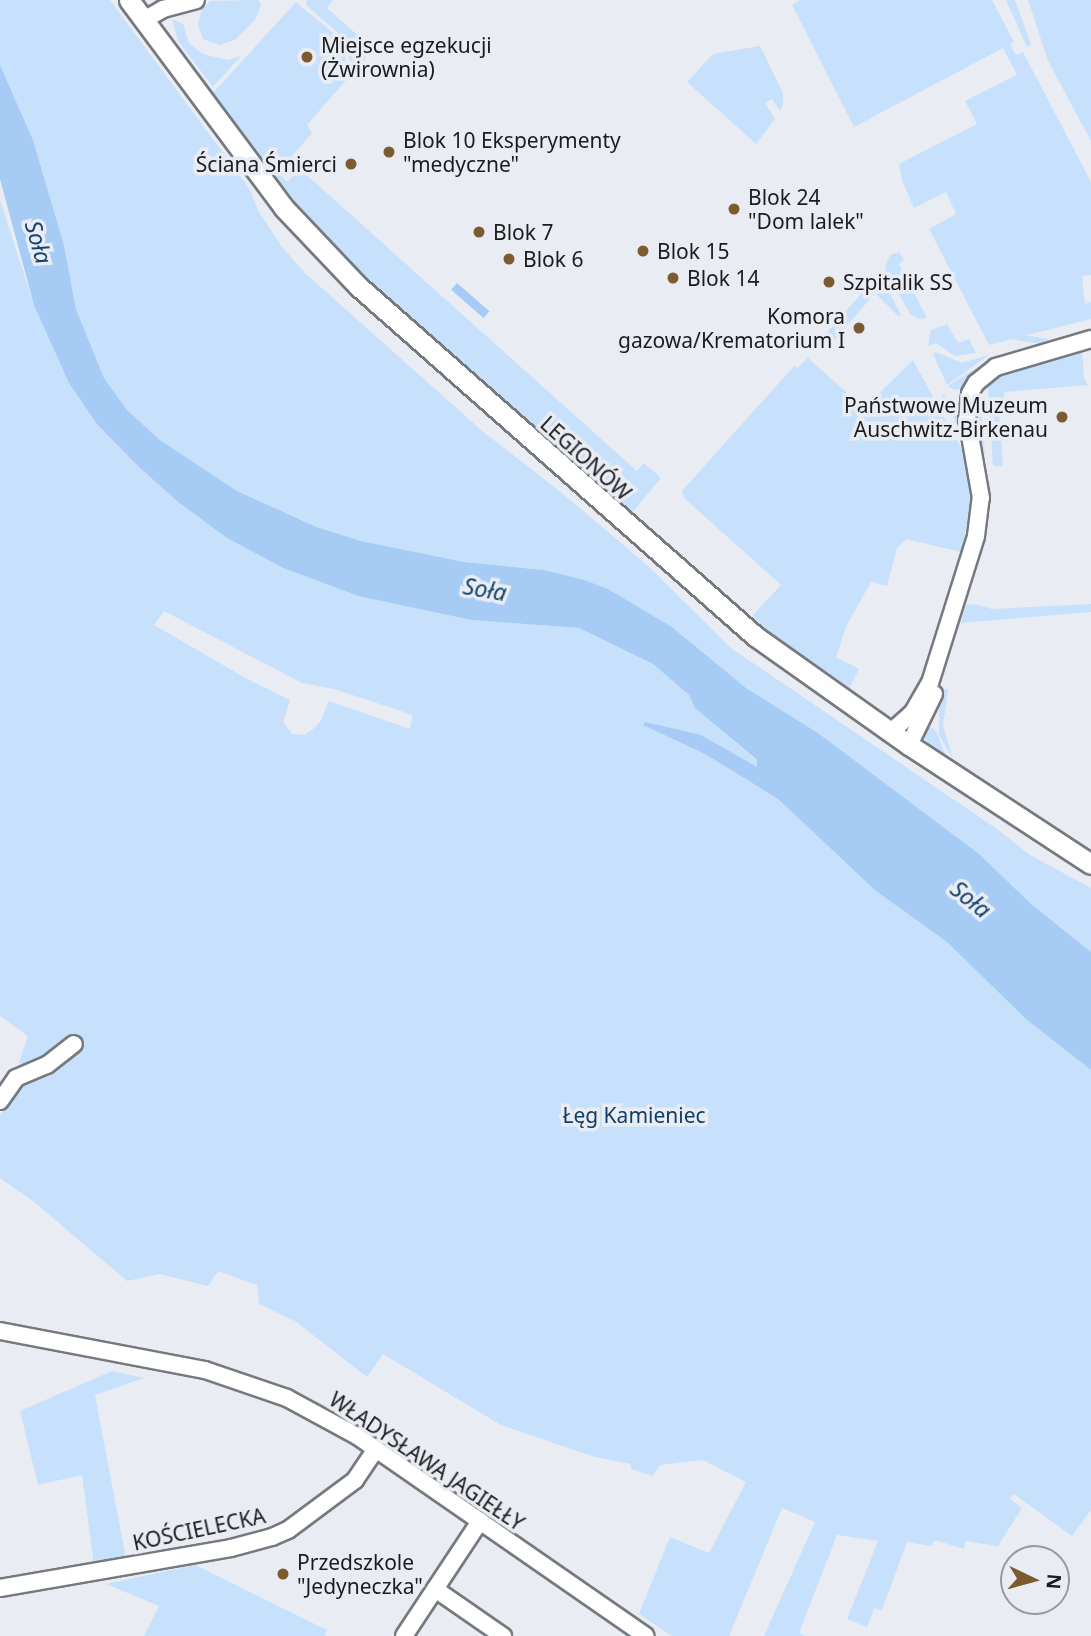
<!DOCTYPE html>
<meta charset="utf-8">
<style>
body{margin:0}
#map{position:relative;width:1091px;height:1636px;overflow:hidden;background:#e9edf3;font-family:"Noto Sans",sans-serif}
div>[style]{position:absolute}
.green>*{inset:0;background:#c7e0fc;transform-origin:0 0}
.water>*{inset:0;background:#a6cbf5;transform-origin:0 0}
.roads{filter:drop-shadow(2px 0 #767a7f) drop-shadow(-2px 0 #767a7f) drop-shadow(0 2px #767a7f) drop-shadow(0 -2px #767a7f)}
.minor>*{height:16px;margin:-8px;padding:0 8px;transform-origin:8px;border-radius:8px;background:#fff}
.major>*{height:19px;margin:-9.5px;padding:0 9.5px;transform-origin:9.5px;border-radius:9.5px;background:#fff}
.dots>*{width:19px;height:19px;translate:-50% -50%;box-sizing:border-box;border:4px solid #e9edf3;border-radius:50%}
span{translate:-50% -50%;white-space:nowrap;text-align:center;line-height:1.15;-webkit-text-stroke:7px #e9edf3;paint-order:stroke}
.poi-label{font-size:21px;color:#1b1c1e}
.left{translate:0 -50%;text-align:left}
.right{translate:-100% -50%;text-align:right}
.street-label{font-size:21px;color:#1b1c1e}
.park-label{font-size:21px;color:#103d69}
.water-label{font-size:23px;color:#16426e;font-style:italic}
.north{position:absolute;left:1000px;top:1545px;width:70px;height:70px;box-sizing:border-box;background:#e9edf3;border:2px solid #97999e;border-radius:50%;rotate:95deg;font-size:19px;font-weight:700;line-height:28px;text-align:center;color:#1b1c1e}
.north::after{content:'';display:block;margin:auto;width:24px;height:32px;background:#7c5b31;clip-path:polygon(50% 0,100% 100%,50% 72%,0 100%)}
</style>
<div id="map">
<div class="green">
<div style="clip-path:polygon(0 0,110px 0,249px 188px,259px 212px,282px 247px,305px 273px,481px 430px,563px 494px,647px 565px,731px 648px,997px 829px,1030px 855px,1091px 888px,1091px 952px,818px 733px,746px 688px,672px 627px,608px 589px,544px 570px,464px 562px,361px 541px,318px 527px,237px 491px,160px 440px,127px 410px,104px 378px,76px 309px,64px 245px,33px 140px,0 65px)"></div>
<div style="clip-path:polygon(307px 0,333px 0,327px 8px,373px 49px,352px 75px,346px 40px,306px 5px)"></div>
<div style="clip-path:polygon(800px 0,992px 0,1014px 42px,1010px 44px,1016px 55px,1023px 52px,1091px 182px,1091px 275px,1082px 276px,1085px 304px,1091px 302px,1091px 319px,989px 345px,929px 229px,956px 214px,946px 192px,914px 208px,902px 180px,899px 164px,977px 124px,965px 101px,1017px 75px,1003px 48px,854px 127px,792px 5px)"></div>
<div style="clip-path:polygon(1006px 0,1015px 0,1031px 44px,1027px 47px)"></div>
<div style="clip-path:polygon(1028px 0,1091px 0,1091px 141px,1048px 61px)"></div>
<div style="clip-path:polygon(210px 1px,259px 0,261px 5px,255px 20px,235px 40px,219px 45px,203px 39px,198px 25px,201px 11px)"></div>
<div style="clip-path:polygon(296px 2px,343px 41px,348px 78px,307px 125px,312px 133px,278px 172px,287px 182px,300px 169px,637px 471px,644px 463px,661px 478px,631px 514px,382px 296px,314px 231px,246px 151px,172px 46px,177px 44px,214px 92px)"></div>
<div style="clip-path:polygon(172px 19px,183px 24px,189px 43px,203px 54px,228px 60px,241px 56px,213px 87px,178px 41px)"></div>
<div style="clip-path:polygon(760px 46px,783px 93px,783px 106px,780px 111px,772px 99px,765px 103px,775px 119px,756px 144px,687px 82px,713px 54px)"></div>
<div style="clip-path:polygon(evenodd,0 200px,34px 305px,227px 538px,283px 568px,358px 596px,471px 620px,579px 628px,653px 664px,689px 695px,695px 708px,757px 761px,757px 768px,701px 735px,644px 725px,705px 754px,778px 799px,876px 891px,947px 942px,1027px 1020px,1091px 1070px,1091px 1510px,1072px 1536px,1014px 1494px,1010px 1499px,1022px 1508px,998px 1546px,965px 1541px,964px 1549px,935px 1540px,931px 1546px,907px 1542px,882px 1610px,874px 1608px,867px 1627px,847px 1619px,878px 1541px,837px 1535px,799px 1633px,805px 1636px,764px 1636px,815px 1522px,782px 1508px,729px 1636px,672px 1636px,639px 1614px,670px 1537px,709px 1553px,746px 1482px,703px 1460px,660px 1465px,653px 1476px,631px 1469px,631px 1464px,595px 1457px,501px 1425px,383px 1354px,367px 1377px,295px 1321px,259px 1304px,257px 1285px,218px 1271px,208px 1286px,160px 1274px,127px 1281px,33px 1201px,0 1178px,0 1116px,14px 1093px,36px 1077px,19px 1062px,28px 1036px,0 1016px,0 200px,164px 611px,302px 683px,334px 689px,413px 715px,410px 729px,329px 701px,320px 722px,312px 730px,304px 735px,292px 734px,283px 722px,290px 700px,249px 680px,154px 625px,164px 611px)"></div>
<div style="clip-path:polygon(899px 252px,904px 260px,899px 264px,927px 318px,919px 319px,911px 315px,888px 276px,885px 267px,887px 261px,890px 255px)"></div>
<div style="clip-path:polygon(874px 282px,885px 283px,901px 315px,898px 316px,875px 293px)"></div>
<div style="clip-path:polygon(862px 293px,870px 299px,831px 344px,819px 341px)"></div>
<div style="clip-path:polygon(947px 324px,958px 343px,969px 339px,976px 353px,955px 356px,936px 343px,928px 346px,931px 330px)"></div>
<div style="left:1048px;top:339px;width:6px;height:46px;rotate:99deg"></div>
<div style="clip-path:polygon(1082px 350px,1084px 378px,1088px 385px,1004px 392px,1006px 410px,999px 411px,1003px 466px,993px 466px,988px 387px,1001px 376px)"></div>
<div style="clip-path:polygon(936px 352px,962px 363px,989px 355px,947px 385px,933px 354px)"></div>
<div style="clip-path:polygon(998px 354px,1000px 359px,977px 371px,964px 388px,955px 390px,948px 386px)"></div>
<div style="clip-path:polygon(808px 358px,864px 408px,913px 360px,961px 448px,970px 482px,970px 510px,961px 552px,906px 539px,897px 548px,887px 586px,871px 582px,846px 627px,836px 657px,859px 669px,850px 687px,767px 634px,753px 615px,781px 585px,684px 498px,682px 491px,794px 366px,797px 368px)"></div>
<div style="clip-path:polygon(981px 385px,981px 411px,985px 454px,981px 452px,975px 422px,976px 395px)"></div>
<div style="clip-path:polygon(941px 393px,958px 407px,965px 440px,941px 394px)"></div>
<div style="clip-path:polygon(974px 604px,992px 609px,1091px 604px,1091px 612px,961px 623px,966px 605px)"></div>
<div style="clip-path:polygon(948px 689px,943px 726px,953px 759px,939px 735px,939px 700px,942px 690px)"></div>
<div style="clip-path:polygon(926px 724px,936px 731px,946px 757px,928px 744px,923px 734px)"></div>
<div style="clip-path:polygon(112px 1371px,144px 1378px,95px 1395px,126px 1559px,94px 1565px,82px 1475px,38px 1485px,20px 1411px)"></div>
<div style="clip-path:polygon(195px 1565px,327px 1630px,325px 1636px,144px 1636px,159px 1606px,106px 1584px)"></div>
</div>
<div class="water">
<div style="clip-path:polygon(0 65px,33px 140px,64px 245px,76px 309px,104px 378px,127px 410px,160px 440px,237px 491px,317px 527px,361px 541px,464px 562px,544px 570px,584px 580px,608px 589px,672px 627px,746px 688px,818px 733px,979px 854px,1030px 903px,1091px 952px,1091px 1070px,1027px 1020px,947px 942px,876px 891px,778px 799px,705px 754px,643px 725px,645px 722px,701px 735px,757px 767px,757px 760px,695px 708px,689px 695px,653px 664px,579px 628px,471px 620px,358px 596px,283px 568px,227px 538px,177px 501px,138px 466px,97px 424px,69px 383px,34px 305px,0 179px)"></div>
<div style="left:457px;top:283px;width:43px;height:9px;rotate:41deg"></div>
</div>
<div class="roads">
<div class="minor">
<div style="left:144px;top:20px;width:22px;rotate:-30deg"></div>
<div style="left:163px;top:9px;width:34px;rotate:-15deg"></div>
<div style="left:891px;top:732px;width:30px;rotate:-42deg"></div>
<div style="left:913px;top:712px;width:34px;rotate:-60deg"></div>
<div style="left:930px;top:683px;width:154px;rotate:-72.6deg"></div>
<div style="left:976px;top:536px;width:38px;rotate:-83deg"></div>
<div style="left:981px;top:498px;width:80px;rotate:-100deg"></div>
<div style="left:967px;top:419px;width:26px;rotate:-83deg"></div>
<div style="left:970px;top:393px;width:12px;rotate:-59deg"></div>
<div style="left:976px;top:383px;width:26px;rotate:-39deg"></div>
<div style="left:996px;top:367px;width:99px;rotate:-16.4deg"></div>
<div style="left:909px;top:745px;width:57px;rotate:-63.9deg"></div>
<div style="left:0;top:1101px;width:28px;rotate:-55deg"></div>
<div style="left:16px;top:1078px;width:34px;rotate:-23deg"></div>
<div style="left:47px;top:1065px;width:34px;rotate:-38deg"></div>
<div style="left:0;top:1331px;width:209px;rotate:10.8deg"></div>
<div style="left:205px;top:1370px;width:87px;rotate:18.9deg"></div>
<div style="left:287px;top:1398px;width:80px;rotate:28.5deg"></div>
<div style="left:357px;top:1436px;width:351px;rotate:34.7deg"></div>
<div style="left:0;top:1588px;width:234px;rotate:-9.8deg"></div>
<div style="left:231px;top:1548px;width:42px;rotate:-15deg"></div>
<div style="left:272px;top:1537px;width:17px;rotate:-24deg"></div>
<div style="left:288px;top:1530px;width:84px;rotate:-36.7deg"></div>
<div style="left:355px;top:1480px;width:37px;rotate:-56deg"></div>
<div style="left:435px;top:1589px;width:83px;rotate:34.7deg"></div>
<div style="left:404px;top:1636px;width:138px;rotate:-56.5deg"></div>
</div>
<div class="major">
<div style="left:129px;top:0;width:259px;rotate:53.3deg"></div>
<div style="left:284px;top:208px;width:108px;rotate:46.5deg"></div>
<div style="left:358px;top:286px;width:529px;rotate:41.4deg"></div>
<div style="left:755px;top:636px;width:189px;rotate:35.3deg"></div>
<div style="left:909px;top:745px;width:217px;rotate:33.2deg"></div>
</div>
</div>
<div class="dots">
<div style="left:307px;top:57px;background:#7c5b31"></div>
<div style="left:389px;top:152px;background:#7c5b31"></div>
<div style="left:351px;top:164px;background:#7c5b31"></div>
<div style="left:734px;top:209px;background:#7c5b31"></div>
<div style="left:479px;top:232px;background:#7c5b31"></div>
<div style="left:643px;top:251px;background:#7c5b31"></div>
<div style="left:509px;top:259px;background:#7c5b31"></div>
<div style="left:673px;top:278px;background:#7c5b31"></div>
<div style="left:829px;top:282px;background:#7c5b31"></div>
<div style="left:859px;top:328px;background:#7c5b31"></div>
<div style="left:1062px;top:417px;background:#7c5b31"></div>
<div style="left:283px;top:1574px;background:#7c5b31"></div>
</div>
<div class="poi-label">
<span class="left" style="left:321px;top:57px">Miejsce egzekucji<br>(Żwirownia)</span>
<span class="left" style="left:403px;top:152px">Blok 10 Eksperymenty<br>"medyczne"</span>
<span class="right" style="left:337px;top:164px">Ściana Śmierci</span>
<span class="left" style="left:748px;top:209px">Blok 24<br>"Dom lalek"</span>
<span class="left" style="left:493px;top:232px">Blok 7</span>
<span class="left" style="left:657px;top:251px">Blok 15</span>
<span class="left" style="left:523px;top:259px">Blok 6</span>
<span class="left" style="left:687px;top:278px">Blok 14</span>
<span class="left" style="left:843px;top:282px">Szpitalik SS</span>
<span class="right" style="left:845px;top:328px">Komora<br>gazowa/Krematorium I</span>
<span class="right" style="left:1048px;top:417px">Państwowe Muzeum<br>Auschwitz-Birkenau</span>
<span class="left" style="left:297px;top:1574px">Przedszkole<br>"Jedyneczka"</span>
</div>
<div class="street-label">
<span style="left:586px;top:458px;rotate:42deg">LEGIONÓW</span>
<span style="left:427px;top:1461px;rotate:34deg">WŁADYSŁAWA JAGIEŁŁY</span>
<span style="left:199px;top:1529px;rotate:-12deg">KOŚCIELECKA</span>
</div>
<div class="park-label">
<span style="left:634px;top:1115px">Łęg Kamieniec</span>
</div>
<div class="water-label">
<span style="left:39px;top:242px;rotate:74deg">Soła</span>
<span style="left:485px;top:589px;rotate:10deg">Soła</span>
<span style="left:971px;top:899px;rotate:39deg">Soła</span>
</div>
<div class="north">N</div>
</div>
